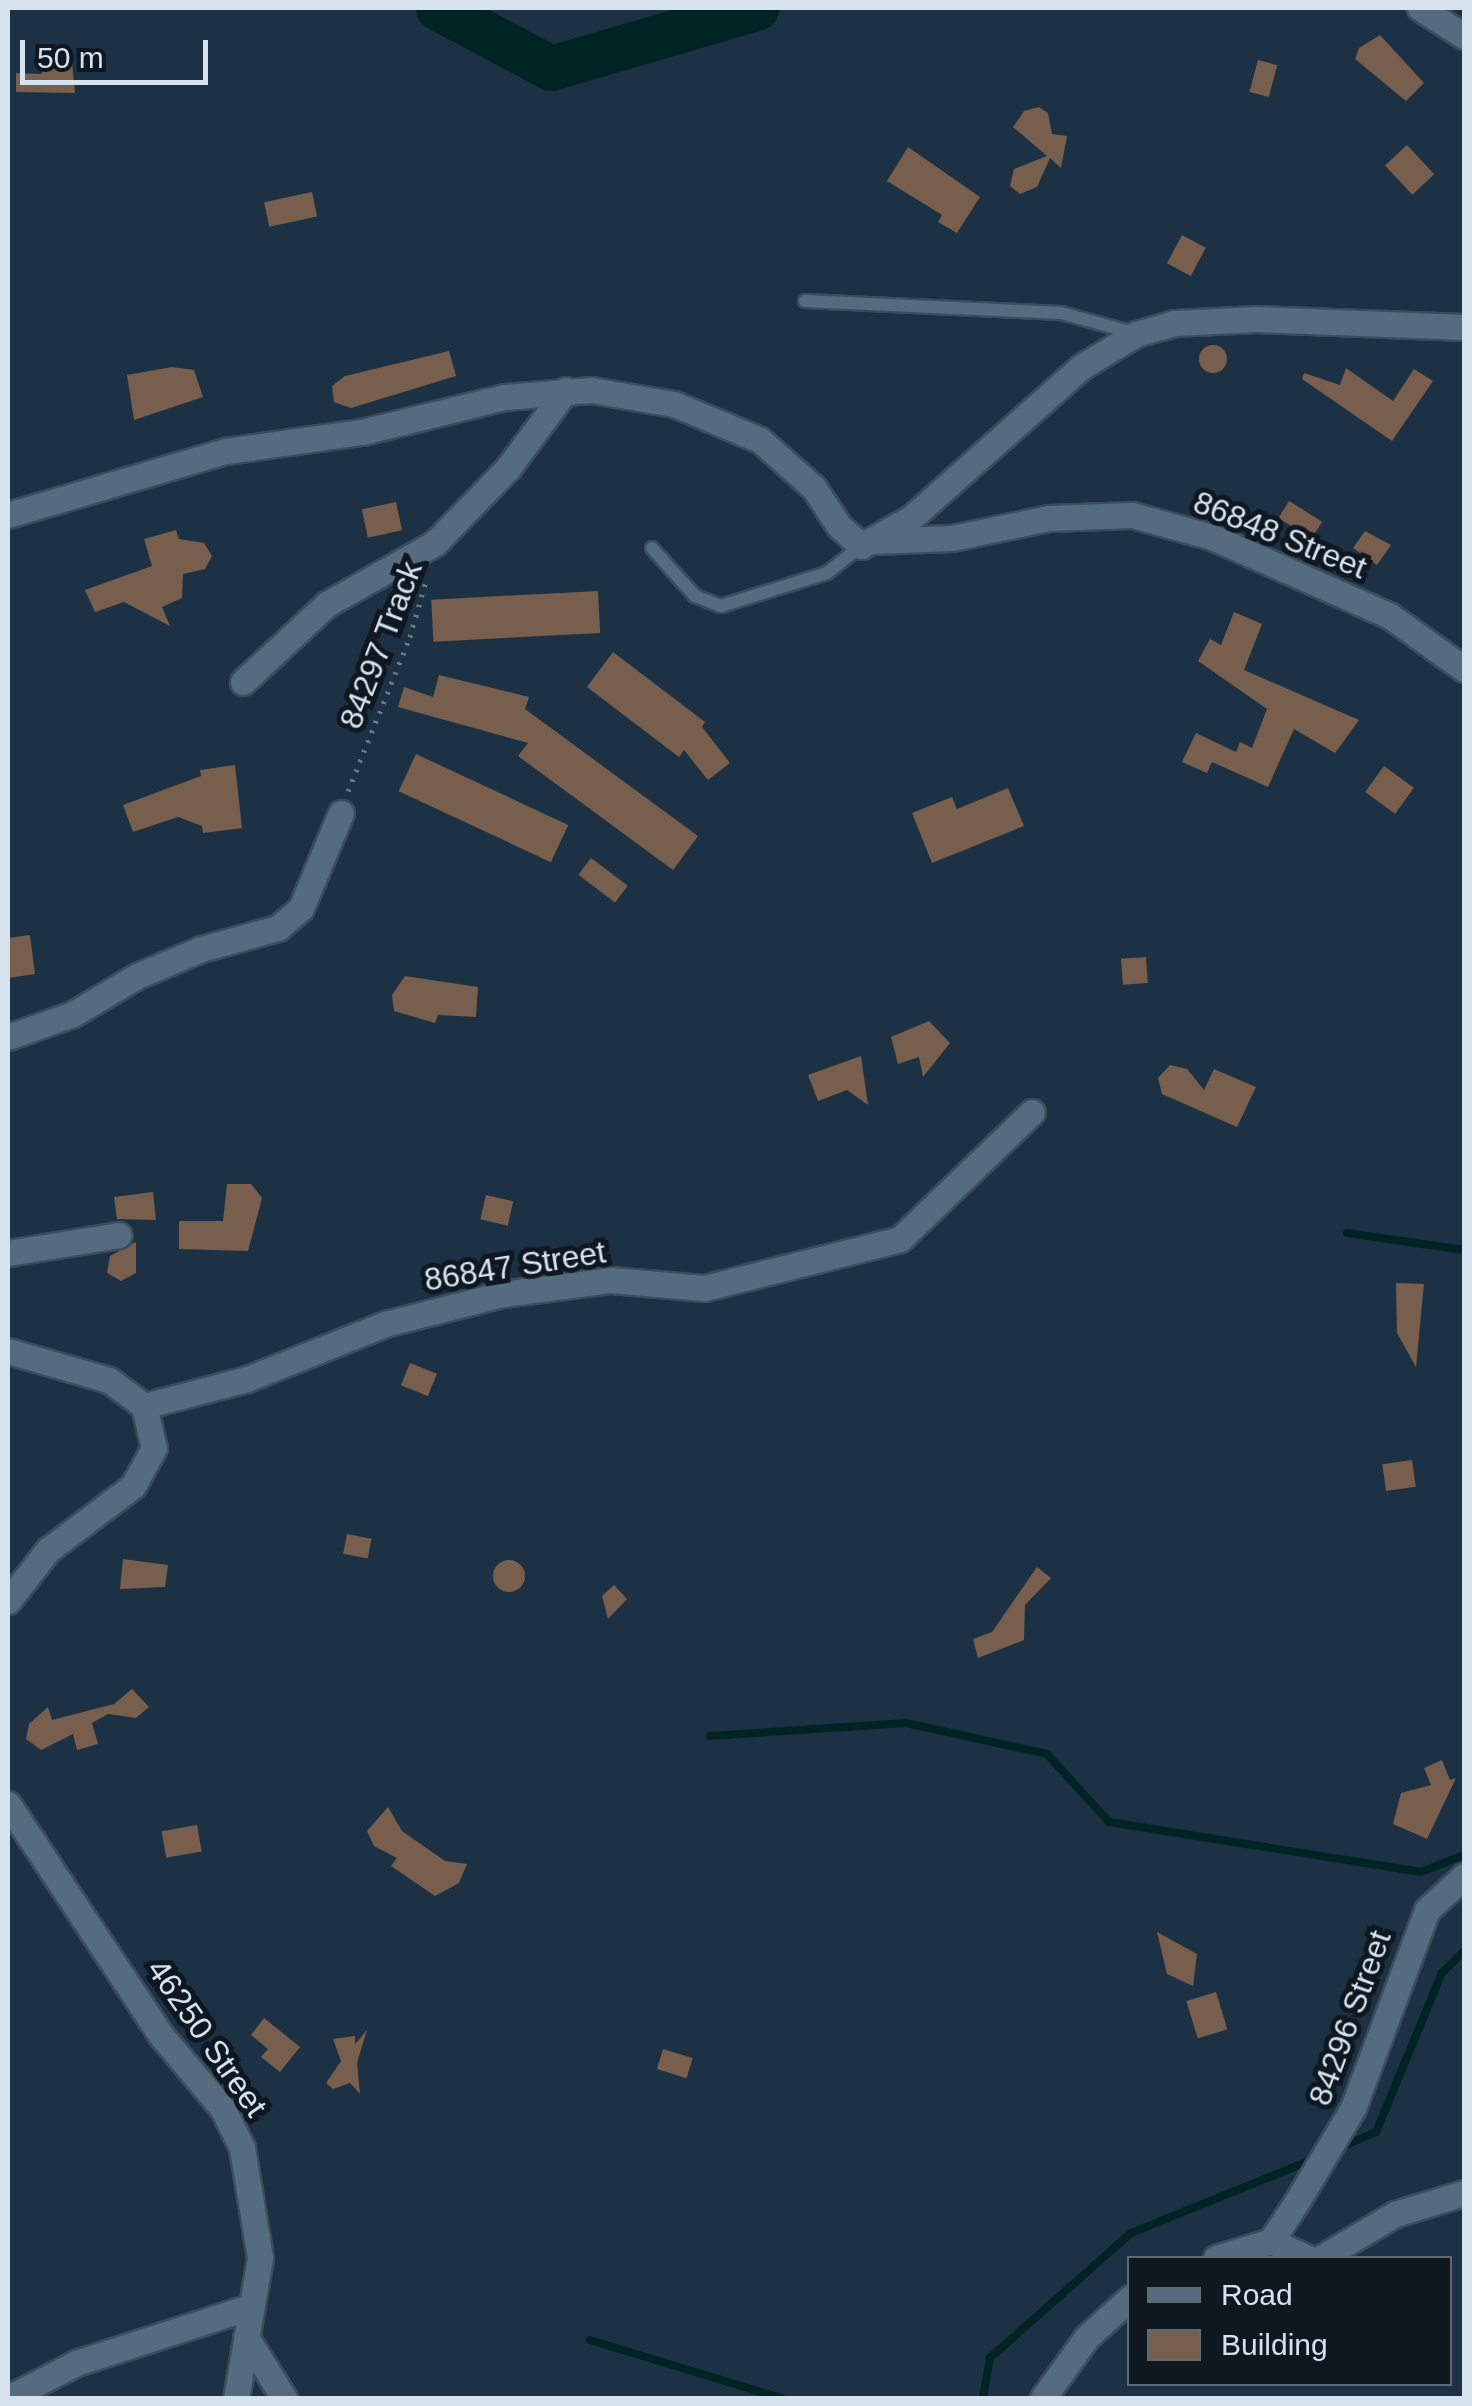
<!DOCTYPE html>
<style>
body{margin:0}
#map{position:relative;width:1472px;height:2406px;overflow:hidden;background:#1c3143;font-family:Helvetica,sans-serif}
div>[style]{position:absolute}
.stream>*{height:8px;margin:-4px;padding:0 4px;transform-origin:4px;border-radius:4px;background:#002323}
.river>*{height:45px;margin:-22.5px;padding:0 22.5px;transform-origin:22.5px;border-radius:22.5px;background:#002323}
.building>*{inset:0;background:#785e4d;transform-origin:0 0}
.round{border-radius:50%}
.path>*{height:5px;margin-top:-2.5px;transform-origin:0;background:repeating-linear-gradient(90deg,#687989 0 2.5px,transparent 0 10.5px)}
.roads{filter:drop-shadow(2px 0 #3b4d5c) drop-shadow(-2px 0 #3b4d5c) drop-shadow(0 2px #3b4d5c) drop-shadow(0 -2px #3b4d5c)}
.lane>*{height:12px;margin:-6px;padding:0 6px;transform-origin:6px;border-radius:6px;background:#556c80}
.street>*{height:25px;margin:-12.5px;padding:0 12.5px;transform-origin:12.5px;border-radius:12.5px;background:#556c80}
span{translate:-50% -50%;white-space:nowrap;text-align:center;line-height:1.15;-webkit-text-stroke:10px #0f1820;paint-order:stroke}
.street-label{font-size:32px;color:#d6e2ee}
.frame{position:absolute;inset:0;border:10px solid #d6e2ee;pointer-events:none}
.legend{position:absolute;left:1127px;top:2256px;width:325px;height:130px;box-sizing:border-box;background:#0f1820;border:2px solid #5f6972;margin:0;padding:12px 18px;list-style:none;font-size:30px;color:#d6e2ee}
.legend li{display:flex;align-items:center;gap:20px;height:50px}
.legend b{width:50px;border:2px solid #5f6972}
.scale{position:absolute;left:20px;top:40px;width:188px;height:45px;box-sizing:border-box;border:5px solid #d6e2ee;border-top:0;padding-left:12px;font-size:30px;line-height:35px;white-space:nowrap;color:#d6e2ee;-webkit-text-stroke:8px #0f1820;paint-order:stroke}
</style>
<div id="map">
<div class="stream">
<div style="left:1347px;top:1233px;width:118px;rotate:8.3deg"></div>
<div style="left:710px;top:1736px;width:196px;rotate:-3.8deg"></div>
<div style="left:906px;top:1723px;width:144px;rotate:12.4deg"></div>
<div style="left:1047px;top:1754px;width:92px;rotate:47.6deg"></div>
<div style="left:1109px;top:1822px;width:316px;rotate:9.1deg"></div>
<div style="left:1421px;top:1872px;width:46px;rotate:-21.6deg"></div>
<div style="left:1339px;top:2148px;width:40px;rotate:-23.4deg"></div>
<div style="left:1376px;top:2132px;width:172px;rotate:-67.5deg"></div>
<div style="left:1442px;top:1973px;width:31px;rotate:-45deg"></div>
<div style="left:590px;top:2340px;width:200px;rotate:16.9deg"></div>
<div style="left:983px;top:2398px;width:41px;rotate:-80.1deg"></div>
<div style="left:990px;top:2358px;width:188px;rotate:-41.6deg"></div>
<div style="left:1131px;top:2233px;width:195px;rotate:-22deg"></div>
</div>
<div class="river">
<div style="left:438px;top:8px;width:128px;rotate:28deg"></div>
<div style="left:551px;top:68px;width:214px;rotate:-16.3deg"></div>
</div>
<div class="building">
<div style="clip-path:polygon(1380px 35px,1424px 83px,1406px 101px,1355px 59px,1359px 48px)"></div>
<div style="left:1258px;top:60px;width:20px;height:33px;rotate:15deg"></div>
<div style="clip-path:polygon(72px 62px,75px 93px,16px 92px,16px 73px,42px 74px,41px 64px)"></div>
<div style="clip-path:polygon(1039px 107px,1048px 113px,1052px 134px,1067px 136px,1061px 168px,1050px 158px,1037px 187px,1020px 194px,1010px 186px,1014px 169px,1047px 156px,1013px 127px,1024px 111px)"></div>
<div style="left:1407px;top:145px;width:40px;height:30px;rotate:47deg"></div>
<div style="clip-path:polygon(908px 147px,980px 197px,957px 233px,938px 222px,942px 215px,887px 181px)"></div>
<div style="left:312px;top:192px;width:25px;height:49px;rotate:78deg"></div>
<div style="left:1182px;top:235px;width:27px;height:32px;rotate:28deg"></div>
<div class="round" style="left:1199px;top:345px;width:28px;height:28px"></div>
<div style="clip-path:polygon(449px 351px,456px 376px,351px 408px,334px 402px,332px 386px,345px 376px)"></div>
<div style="clip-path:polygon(172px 367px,194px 370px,203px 397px,134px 420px,127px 375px)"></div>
<div style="clip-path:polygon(1346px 368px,1393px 401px,1414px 369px,1433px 381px,1392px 441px,1302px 379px,1304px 373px,1340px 385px)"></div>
<div style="left:1289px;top:501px;width:39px;height:20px;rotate:32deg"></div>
<div style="left:396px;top:502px;width:29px;height:35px;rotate:78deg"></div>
<div style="clip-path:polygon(176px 530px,179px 539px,204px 543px,212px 556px,205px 569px,183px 574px,182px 598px,162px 607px,170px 626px,124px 602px,95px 612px,85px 590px,152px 566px,144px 539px)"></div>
<div style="clip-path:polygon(1365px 531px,1391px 545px,1377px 565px,1353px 548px)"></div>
<div style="left:598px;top:591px;width:42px;height:167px;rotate:87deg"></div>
<div style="clip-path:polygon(1234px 612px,1262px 624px,1244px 670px,1359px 720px,1335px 753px,1294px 729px,1268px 787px,1212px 762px,1207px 773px,1182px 762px,1196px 733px,1236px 752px,1240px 742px,1252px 748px,1267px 709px,1198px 661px,1210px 639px,1221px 645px)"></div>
<div style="clip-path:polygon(613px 652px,705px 722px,702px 727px,730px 763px,708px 780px,684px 750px,679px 757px,587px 687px)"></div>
<div style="clip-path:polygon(439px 675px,529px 697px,525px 709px,698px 836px,673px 870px,518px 756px,528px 743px,398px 707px,404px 687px,433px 697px)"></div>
<div style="left:416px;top:754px;width:168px;height:41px;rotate:25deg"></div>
<div style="clip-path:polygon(235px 765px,242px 828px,203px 833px,202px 826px,178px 817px,133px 832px,123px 805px,201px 776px,200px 770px)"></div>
<div style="left:1384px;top:766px;width:37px;height:32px;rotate:36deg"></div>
<div style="clip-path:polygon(1008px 788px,1024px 826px,932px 863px,912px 813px,952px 797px,957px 809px)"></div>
<div style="left:591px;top:858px;width:46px;height:21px;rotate:37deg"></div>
<div style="clip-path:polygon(30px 935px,35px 974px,8px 978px,8px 938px)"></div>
<div style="left:1146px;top:957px;width:26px;height:25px;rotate:86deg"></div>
<div style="clip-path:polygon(405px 976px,478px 987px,476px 1017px,438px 1015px,435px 1023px,394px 1011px,392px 995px)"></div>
<div style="clip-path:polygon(929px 1021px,950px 1043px,923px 1077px,919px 1057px,898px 1064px,891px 1037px)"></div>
<div style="clip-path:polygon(861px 1056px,868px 1105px,847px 1090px,818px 1101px,808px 1075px)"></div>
<div style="clip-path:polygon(1170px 1065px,1187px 1069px,1204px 1090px,1214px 1069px,1256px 1087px,1237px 1127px,1162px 1094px,1158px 1078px)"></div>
<div style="clip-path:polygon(227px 1184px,251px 1184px,262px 1198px,248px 1251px,179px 1249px,179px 1221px,223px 1221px)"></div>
<div style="clip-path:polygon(153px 1192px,156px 1220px,117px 1219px,114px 1197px)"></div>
<div style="left:486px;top:1195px;width:28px;height:25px;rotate:13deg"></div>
<div style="clip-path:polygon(136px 1242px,136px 1273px,121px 1281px,107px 1273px,110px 1256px)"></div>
<div style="clip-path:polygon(1396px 1283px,1424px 1284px,1416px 1367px,1397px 1333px)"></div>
<div style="left:410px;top:1363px;width:29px;height:24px;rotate:22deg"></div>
<div style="left:1412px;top:1460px;width:27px;height:30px;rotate:82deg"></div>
<div style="left:347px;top:1534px;width:25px;height:20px;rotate:11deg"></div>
<div style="clip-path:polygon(123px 1559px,168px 1565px,165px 1587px,120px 1589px)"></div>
<div class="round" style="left:493px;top:1560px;width:32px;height:32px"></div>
<div style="clip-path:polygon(1037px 1567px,1051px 1578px,1025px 1605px,1024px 1640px,978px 1658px,973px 1639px,992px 1632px)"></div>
<div style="clip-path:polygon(614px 1585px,627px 1599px,608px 1619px,602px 1596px)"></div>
<div style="clip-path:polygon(132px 1689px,149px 1707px,136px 1718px,108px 1714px,92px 1723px,98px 1744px,77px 1750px,73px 1734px,41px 1750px,26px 1739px,29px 1724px,48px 1707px,52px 1720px,114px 1704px)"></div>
<div style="clip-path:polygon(1442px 1760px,1450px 1780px,1456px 1778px,1427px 1839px,1393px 1824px,1401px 1793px,1431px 1785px,1424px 1768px)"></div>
<div style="clip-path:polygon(388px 1807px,402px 1831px,445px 1861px,467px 1864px,459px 1883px,435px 1896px,391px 1866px,397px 1858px,374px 1846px,367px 1831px)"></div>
<div style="left:197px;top:1825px;width:27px;height:36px;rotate:80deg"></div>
<div style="clip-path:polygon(1157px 1932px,1197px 1954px,1193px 1986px,1167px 1974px)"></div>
<div style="left:1216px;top:1992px;width:39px;height:31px;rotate:73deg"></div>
<div style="clip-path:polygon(264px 2018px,300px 2047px,280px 2072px,261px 2057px,268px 2049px,251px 2035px)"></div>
<div style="clip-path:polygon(367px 2030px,357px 2063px,360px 2094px,350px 2083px,333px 2089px,326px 2083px,341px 2061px,333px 2039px,355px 2036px,355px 2044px)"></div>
<div style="left:663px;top:2049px;width:31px;height:21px;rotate:17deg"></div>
</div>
<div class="path">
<div style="left:348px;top:791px;width:166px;rotate:-68.1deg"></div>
<div style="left:410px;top:637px;width:62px;rotate:-74.2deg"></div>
</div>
<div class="roads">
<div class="lane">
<div style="left:805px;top:301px;width:256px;rotate:2.7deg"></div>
<div style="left:1061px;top:313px;width:76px;rotate:15.3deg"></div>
<div style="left:652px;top:548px;width:64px;rotate:48.1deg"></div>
<div style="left:695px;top:596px;width:28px;rotate:21deg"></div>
<div style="left:721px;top:606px;width:111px;rotate:-17.3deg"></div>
<div style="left:827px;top:573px;width:43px;rotate:-38.5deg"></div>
</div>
<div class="street">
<div style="left:1420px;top:8px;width:52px;rotate:32.5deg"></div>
<div style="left:8px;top:515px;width:227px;rotate:-16.4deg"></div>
<div style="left:226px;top:451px;width:137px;rotate:-8deg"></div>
<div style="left:362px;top:432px;width:147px;rotate:-13.8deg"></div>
<div style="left:505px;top:397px;width:86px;rotate:-4.7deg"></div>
<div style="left:591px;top:390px;width:84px;rotate:9.6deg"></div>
<div style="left:674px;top:404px;width:93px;rotate:22.7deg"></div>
<div style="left:760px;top:440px;width:72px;rotate:41.6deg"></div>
<div style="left:814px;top:488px;width:45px;rotate:56.7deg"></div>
<div style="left:839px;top:526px;width:30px;rotate:42deg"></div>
<div style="left:861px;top:546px;width:57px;rotate:-29.2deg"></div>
<div style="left:911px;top:518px;width:227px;rotate:-41.6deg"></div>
<div style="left:1081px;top:367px;width:64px;rotate:-31deg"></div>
<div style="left:1136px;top:334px;width:40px;rotate:-16deg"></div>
<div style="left:1174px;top:323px;width:83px;rotate:-2.8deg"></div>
<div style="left:1257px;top:319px;width:207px;rotate:2.2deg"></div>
<div style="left:874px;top:541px;width:78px;rotate:-2.2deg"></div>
<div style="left:952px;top:538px;width:99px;rotate:-11.7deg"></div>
<div style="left:1049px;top:518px;width:83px;rotate:-2.1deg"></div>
<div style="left:1132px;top:515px;width:83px;rotate:15.4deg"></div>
<div style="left:1212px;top:537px;width:195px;rotate:23.9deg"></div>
<div style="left:1390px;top:616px;width:91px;rotate:35.6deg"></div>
<div style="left:243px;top:682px;width:115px;rotate:-42.9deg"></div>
<div style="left:327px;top:604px;width:124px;rotate:-29.5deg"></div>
<div style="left:435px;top:543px;width:105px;rotate:-45.8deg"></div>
<div style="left:508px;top:468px;width:97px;rotate:-53.4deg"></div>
<div style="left:8px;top:1037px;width:69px;rotate:-19.5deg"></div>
<div style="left:73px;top:1014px;width:74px;rotate:-30.7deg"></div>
<div style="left:137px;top:976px;width:69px;rotate:-22.9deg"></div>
<div style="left:201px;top:949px;width:80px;rotate:-15.3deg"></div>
<div style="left:278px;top:928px;width:30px;rotate:-41deg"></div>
<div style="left:301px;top:908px;width:103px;rotate:-67.2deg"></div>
<div style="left:8px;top:1253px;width:112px;rotate:-9.2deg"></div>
<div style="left:8px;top:1351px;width:105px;rotate:16deg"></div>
<div style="left:109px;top:1380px;width:44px;rotate:36.6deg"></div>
<div style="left:144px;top:1406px;width:43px;rotate:76.6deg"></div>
<div style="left:154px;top:1448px;width:43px;rotate:118.9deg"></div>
<div style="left:133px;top:1486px;width:106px;rotate:143deg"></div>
<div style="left:48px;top:1550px;width:65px;rotate:128.1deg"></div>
<div style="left:144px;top:1406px;width:106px;rotate:-14.7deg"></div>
<div style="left:247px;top:1379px;width:149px;rotate:-21.7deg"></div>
<div style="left:385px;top:1324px;width:122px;rotate:-14.3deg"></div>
<div style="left:503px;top:1294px;width:109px;rotate:-7.4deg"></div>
<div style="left:611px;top:1280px;width:93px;rotate:4.9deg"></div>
<div style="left:704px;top:1288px;width:202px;rotate:-14deg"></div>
<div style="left:900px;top:1239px;width:183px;rotate:-43.9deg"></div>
<div style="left:8px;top:1804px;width:276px;rotate:56.5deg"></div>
<div style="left:160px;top:2034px;width:98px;rotate:50deg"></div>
<div style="left:223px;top:2109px;width:43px;rotate:64deg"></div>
<div style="left:242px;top:2148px;width:111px;rotate:80.7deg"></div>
<div style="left:260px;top:2258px;width:142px;rotate:99.7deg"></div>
<div style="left:1271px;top:2241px;width:41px;rotate:24.7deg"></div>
<div style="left:1216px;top:2258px;width:58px;rotate:-17.2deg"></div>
<div style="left:1271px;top:2241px;width:45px;rotate:-56.7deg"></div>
<div style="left:1296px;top:2203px;width:111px;rotate:-59deg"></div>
<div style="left:1353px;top:2108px;width:211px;rotate:-69.5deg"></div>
<div style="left:1427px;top:1910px;width:50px;rotate:-42.6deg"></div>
<div style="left:1321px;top:2258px;width:86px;rotate:-30.7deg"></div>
<div style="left:1395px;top:2214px;width:72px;rotate:-16.9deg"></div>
<div style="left:246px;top:2337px;width:72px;rotate:58.1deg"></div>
<div style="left:8px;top:2398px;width:76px;rotate:-27.2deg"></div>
<div style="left:76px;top:2363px;width:182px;rotate:-17.9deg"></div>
<div style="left:1043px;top:2398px;width:75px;rotate:-54.2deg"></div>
<div style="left:1087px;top:2337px;width:58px;rotate:-42.2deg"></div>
</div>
</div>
<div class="street-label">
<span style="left:1280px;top:535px;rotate:22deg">86848 Street</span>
<span style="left:381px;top:645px;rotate:-69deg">84297 Track</span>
<span style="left:515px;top:1266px;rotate:-9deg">86847 Street</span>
<span style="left:1350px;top:2018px;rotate:-70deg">84296 Street</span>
<span style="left:207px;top:2038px;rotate:55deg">46250 Street</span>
</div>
<div class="frame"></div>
<ul class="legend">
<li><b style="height:12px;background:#556c80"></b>Road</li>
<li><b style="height:28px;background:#785e4d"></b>Building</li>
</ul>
<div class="scale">50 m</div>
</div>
